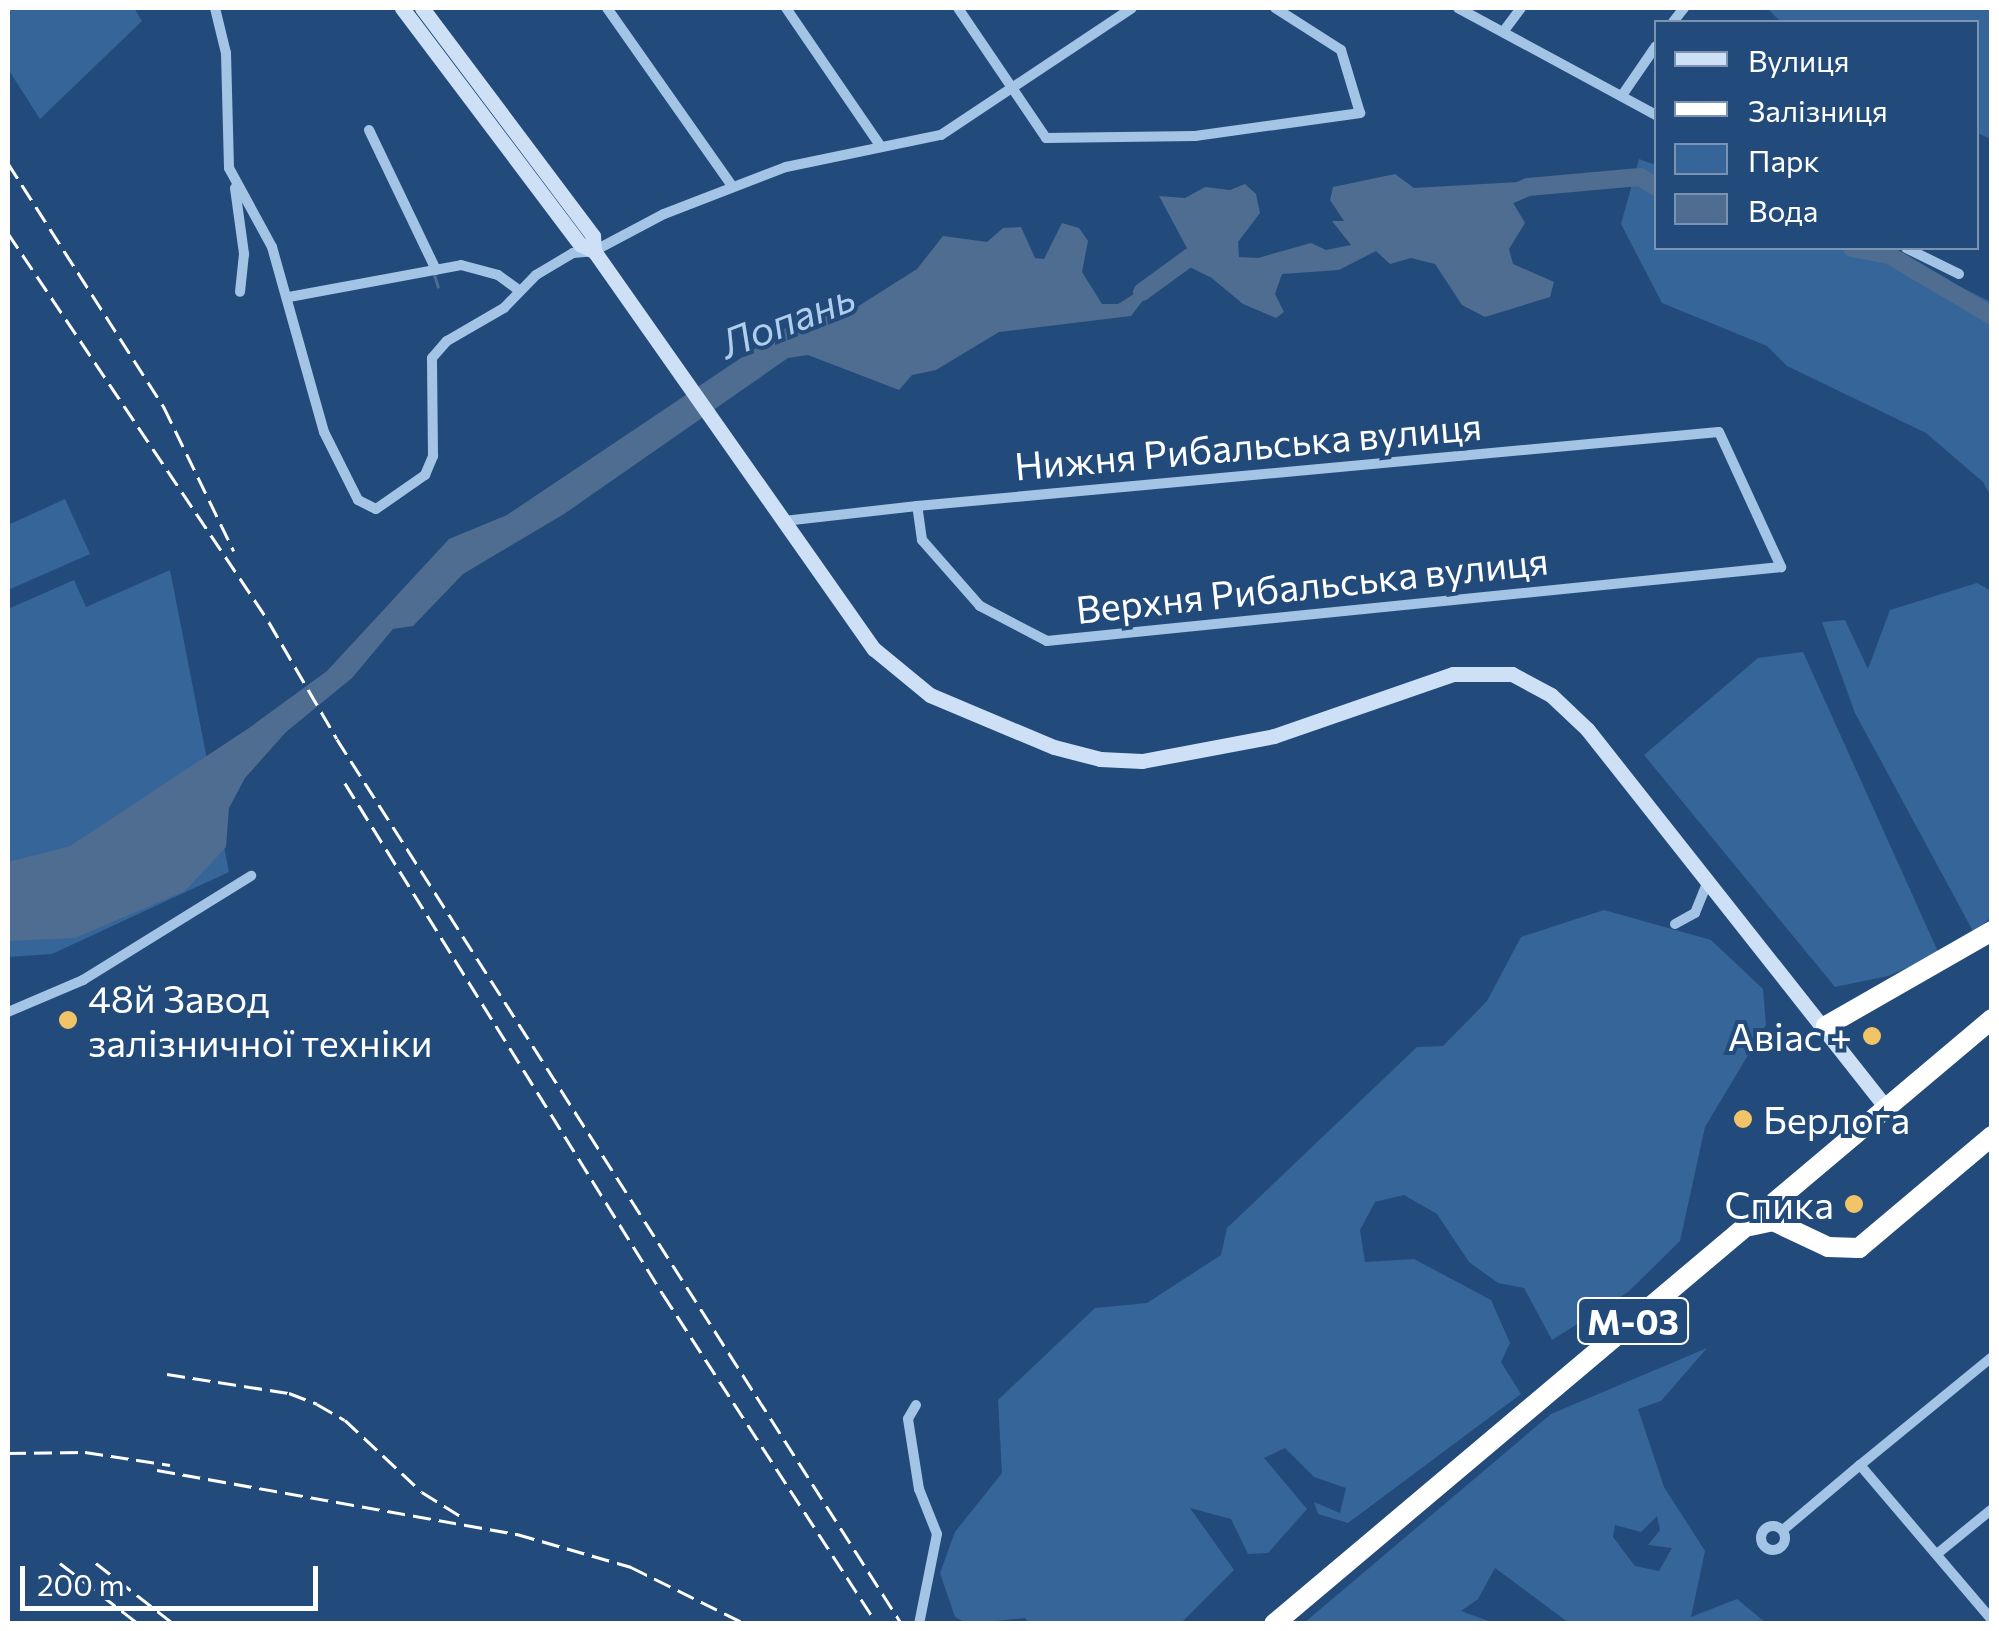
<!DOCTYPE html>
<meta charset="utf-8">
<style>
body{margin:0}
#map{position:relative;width:1999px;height:1631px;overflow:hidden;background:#224b7b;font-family:Commissioner,sans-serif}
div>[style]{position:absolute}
.green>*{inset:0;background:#356599}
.water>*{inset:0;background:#4e6d90}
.stream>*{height:2.5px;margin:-1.25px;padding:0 1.25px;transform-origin:1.25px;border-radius:1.25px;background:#4e6d90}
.river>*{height:18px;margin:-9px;padding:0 9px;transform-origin:9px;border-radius:9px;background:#4e6d90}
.street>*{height:10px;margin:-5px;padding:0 5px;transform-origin:5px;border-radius:5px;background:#a4c4e5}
.street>.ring{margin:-5px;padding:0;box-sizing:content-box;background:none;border:10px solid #a4c4e5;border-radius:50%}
.secondary>*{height:15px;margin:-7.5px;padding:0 7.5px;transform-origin:7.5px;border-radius:7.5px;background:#cee0f5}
.highway>*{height:20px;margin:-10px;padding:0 10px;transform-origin:10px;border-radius:10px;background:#fff}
.rail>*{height:2.5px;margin-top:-1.25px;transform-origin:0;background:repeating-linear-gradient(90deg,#fff 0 18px,transparent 0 26px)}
.dots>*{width:28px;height:28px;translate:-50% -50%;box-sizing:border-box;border:5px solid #224b7b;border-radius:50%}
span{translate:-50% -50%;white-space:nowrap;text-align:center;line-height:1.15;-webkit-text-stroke:8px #224b7b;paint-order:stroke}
.shield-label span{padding:2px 8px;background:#224b7b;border:2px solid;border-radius:8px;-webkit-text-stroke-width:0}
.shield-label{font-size:35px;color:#fff;font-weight:700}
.street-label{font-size:38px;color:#fff}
.poi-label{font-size:38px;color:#fff}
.left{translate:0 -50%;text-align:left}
.right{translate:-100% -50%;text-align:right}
.water-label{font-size:40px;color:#afceed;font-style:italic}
.frame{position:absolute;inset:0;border:10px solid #fff;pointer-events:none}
.legend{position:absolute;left:1654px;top:20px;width:325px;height:230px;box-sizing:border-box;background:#224b7b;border:2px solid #7a93b0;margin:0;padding:12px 18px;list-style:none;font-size:30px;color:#fff}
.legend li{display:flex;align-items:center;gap:20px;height:50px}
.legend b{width:50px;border:2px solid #7a93b0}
.scale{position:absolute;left:20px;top:1566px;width:298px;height:45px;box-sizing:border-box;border:5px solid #fff;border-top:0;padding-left:12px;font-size:30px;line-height:35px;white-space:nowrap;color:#fff;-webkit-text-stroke:8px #224b7b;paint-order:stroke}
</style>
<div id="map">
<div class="green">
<div style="clip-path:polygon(8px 8px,134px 8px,142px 21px,40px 119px,8px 69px)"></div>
<div style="clip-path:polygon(1767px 8px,1991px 8px,1991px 139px,1977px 133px,1976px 22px,1781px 22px)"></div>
<div style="clip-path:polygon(1639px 159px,1656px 165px,1656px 248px,1883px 248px,1991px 302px,1991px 497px,1983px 482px,1926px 433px,1787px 366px,1767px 346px,1662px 303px,1621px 224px)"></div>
<div style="clip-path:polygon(65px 499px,90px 554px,8px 590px,8px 525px)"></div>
<div style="clip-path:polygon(170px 570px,229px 872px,52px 954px,8px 957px,8px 609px,74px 580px,86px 607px)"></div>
<div style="clip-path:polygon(1977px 583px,1991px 591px,1991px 917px,1974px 933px,1855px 713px,1822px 622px,1845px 620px,1868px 669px,1890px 610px)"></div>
<div style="clip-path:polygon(1803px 652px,1939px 954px,1888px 976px,1835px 987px,1644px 755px,1758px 658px)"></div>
<div style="clip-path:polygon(1604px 910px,1711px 940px,1763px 989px,1766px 1025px,1705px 1127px,1680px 1241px,1628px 1292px,1552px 1340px,1524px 1288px,1498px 1283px,1469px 1262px,1437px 1214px,1404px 1195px,1375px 1202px,1360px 1230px,1365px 1262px,1414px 1259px,1491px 1300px,1510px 1343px,1501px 1362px,1521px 1394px,1348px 1523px,1318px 1514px,1314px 1502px,1340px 1513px,1346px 1488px,1314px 1477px,1285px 1448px,1264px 1458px,1307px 1509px,1268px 1553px,1248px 1554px,1231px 1519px,1190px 1508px,1234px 1570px,1181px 1623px,1029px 1624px,1025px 1618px,968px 1624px,955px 1617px,940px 1573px,955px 1532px,1002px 1473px,998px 1400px,1095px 1308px,1147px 1303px,1221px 1255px,1227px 1228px,1417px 1047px,1443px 1046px,1487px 1001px,1521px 937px)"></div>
<div style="clip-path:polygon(evenodd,1707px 1348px,1661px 1401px,1638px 1409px,1664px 1487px,1705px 1551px,1691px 1617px,1737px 1599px,1766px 1623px,1569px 1623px,1495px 1568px,1478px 1599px,1461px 1611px,1494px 1623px,1304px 1623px,1551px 1414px,1707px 1348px,1657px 1516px,1660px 1530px,1648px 1545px,1672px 1548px,1659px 1571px,1635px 1566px,1613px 1537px,1615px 1525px,1641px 1532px,1657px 1516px)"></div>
</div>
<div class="water">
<div style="clip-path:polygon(1395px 174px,1414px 188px,1518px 182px,1528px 187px,1512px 201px,1525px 223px,1509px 249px,1513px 264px,1554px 282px,1550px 297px,1485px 317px,1462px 305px,1435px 264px,1411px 258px,1390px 264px,1376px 251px,1339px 270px,1282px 274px,1275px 294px,1284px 312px,1276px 318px,1243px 304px,1196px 265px,1159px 196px,1185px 198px,1205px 187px,1230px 190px,1245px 184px,1256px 194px,1260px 213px,1238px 242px,1239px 257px,1258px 258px,1311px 243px,1326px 250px,1351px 245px,1332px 221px,1344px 221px,1330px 200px,1333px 187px)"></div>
<div style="clip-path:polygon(1062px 223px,1079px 228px,1088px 241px,1082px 272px,1102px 304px,1118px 304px,1161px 277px,1131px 316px,999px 332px,936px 370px,912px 375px,899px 390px,808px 355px,788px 358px,564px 514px,463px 574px,413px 626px,393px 629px,352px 678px,286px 732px,245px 778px,229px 808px,226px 847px,185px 891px,75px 938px,8px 941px,8px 862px,70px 846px,249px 728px,327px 671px,449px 539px,507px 515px,793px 323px,857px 307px,917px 269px,943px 236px,987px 242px,1003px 228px,1021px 227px,1035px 258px,1044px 259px)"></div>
</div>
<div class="stream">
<div style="left:434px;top:273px;width:14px;rotate:73deg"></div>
</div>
<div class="river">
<div style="left:1507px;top:196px;width:23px;rotate:-23deg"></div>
<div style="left:1528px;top:187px;width:112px;rotate:-5.1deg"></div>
<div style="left:1640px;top:177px;width:19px;rotate:32deg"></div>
<div style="left:1852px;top:248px;width:38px;rotate:11deg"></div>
<div style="left:1889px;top:255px;width:120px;rotate:30.6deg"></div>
<div style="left:1142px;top:292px;width:59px;rotate:-36.1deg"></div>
<div style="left:1190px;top:257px;width:25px;rotate:27deg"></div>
</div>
<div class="street">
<div style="left:215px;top:8px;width:46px;rotate:76.3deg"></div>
<div style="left:226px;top:53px;width:115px;rotate:88.5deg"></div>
<div style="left:229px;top:168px;width:90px;rotate:61.4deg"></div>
<div style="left:272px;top:247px;width:192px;rotate:74.3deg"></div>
<div style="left:324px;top:432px;width:76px;rotate:63.4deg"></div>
<div style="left:358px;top:500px;width:20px;rotate:27deg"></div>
<div style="left:376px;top:509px;width:60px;rotate:-34.8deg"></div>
<div style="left:425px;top:475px;width:21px;rotate:-67deg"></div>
<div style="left:433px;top:456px;width:98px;rotate:-90.6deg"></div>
<div style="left:432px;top:358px;width:23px;rotate:-49deg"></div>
<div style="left:447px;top:341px;width:66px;rotate:-30.1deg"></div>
<div style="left:504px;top:308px;width:46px;rotate:-45.9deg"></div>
<div style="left:536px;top:275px;width:43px;rotate:-30.7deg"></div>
<div style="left:573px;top:253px;width:21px;rotate:-5deg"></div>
<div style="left:594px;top:251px;width:79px;rotate:-27.9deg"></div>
<div style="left:664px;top:214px;width:131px;rotate:-21.1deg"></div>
<div style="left:786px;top:167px;width:158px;rotate:-11.7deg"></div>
<div style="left:941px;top:135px;width:229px;rotate:-33.6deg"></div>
<div style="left:607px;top:8px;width:218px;rotate:54.9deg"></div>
<div style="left:786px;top:8px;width:168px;rotate:55.6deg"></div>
<div style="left:958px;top:8px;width:157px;rotate:55.9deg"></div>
<div style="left:1046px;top:138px;width:149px;rotate:-0.8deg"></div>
<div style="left:1195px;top:136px;width:167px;rotate:-7.9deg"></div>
<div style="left:1360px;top:113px;width:66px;rotate:-106.8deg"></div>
<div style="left:1341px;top:50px;width:78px;rotate:-147.5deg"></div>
<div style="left:1458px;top:8px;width:225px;rotate:28.4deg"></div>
<div style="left:1673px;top:22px;width:18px;rotate:-52deg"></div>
<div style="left:1506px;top:28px;width:25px;rotate:-53deg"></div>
<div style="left:1623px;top:94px;width:58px;rotate:-55.5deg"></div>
<div style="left:369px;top:130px;width:155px;rotate:64.4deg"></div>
<div style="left:235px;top:188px;width:67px;rotate:82.2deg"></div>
<div style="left:244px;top:254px;width:38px;rotate:96deg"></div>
<div style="left:1906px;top:248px;width:59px;rotate:26.1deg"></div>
<div style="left:289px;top:297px;width:175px;rotate:-10.5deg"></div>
<div style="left:461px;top:265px;width:38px;rotate:15deg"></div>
<div style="left:498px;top:275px;width:24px;rotate:36deg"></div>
<div style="left:784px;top:521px;width:134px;rotate:-6.4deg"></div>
<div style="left:917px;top:506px;width:805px;rotate:-5.27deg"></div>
<div style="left:1719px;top:432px;width:149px;rotate:65.3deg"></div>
<div style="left:1781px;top:567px;width:738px;rotate:174.24deg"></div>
<div style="left:1047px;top:641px;width:76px;rotate:-152.4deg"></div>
<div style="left:980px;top:606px;width:88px;rotate:-131.3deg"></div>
<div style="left:922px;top:540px;width:34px;rotate:-98deg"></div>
<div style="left:1675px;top:924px;width:23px;rotate:-29deg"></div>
<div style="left:1695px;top:913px;width:35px;rotate:-68deg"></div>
<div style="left:8px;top:1012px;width:82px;rotate:-23.1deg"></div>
<div style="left:83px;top:980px;width:198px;rotate:-31.8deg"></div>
<div style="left:1992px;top:1357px;width:171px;rotate:140.7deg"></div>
<div style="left:1860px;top:1465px;width:204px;rotate:49.6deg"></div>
<div style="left:916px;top:1405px;width:16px;rotate:120deg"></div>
<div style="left:908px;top:1419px;width:71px;rotate:81.1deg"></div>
<div style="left:919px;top:1489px;width:48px;rotate:68.2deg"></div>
<div style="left:937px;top:1534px;width:92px;rotate:101.3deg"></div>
<div class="ring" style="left:1761px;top:1526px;width:14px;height:14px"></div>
<div style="left:1783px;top:1530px;width:101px;rotate:-40.2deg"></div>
<div style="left:1937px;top:1554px;width:71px;rotate:-39.3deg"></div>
</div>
<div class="secondary">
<div style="left:402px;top:8px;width:296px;rotate:53deg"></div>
<div style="left:580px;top:244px;width:16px;rotate:27deg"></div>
<div style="left:594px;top:251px;width:487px;rotate:54.9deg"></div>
<div style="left:874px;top:649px;width:72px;rotate:39.4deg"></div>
<div style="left:930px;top:695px;width:134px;rotate:22.8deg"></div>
<div style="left:1054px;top:747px;width:48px;rotate:14.6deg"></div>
<div style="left:1100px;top:759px;width:42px;rotate:2.7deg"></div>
<div style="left:1142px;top:761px;width:134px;rotate:-10.7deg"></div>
<div style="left:1274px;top:736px;width:189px;rotate:-19.1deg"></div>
<div style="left:1453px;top:674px;width:59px"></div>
<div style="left:1512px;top:674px;width:44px;rotate:28.3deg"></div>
<div style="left:1551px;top:695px;width:50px;rotate:43.4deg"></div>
<div style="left:1587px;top:729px;width:484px;rotate:51.7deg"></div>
<div style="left:422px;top:8px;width:285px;rotate:53.1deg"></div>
<div style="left:593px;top:236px;width:15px;rotate:86deg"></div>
</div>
<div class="highway">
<div style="left:1826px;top:1026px;width:191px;rotate:-29.8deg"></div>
<div style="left:1750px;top:1226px;width:24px;rotate:-12deg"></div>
<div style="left:1773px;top:1221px;width:61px;rotate:25.3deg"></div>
<div style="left:1828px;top:1247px;width:31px;rotate:2deg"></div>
<div style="left:1859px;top:1248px;width:174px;rotate:-40.1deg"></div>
<div style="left:1274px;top:1624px;width:939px;rotate:-40.12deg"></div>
</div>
<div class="rail">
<div style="left:8px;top:163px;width:290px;rotate:57.4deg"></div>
<div style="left:164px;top:407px;width:160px;rotate:64.1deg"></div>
<div style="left:8px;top:233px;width:468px;rotate:56.1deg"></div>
<div style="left:269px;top:622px;width:135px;rotate:59.8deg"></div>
<div style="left:337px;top:739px;width:1050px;rotate:57.45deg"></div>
<div style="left:345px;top:783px;width:602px;rotate:58.11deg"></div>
<div style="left:663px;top:1294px;width:393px;rotate:57deg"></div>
<div style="left:167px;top:1374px;width:123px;rotate:8.9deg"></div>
<div style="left:289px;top:1393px;width:30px;rotate:21deg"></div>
<div style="left:317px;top:1404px;width:32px;rotate:30deg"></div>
<div style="left:345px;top:1420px;width:105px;rotate:43.1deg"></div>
<div style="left:422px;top:1492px;width:51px;rotate:32.1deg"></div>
<div style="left:8px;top:1453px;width:77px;rotate:-0.7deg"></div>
<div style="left:85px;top:1452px;width:86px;rotate:8.7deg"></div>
<div style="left:157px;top:1470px;width:366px;rotate:10.1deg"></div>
<div style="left:517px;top:1534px;width:119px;rotate:16.1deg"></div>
<div style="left:631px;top:1567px;width:128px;rotate:26.4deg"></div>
<div style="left:60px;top:1563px;width:100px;rotate:37.7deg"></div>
<div style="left:96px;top:1563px;width:99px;rotate:38deg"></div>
</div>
<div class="dots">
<div style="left:68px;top:1020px;background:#f1c567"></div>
<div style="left:1872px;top:1036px;background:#f1c567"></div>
<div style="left:1743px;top:1119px;background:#f1c567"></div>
<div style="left:1854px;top:1204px;background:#f1c567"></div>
</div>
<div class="shield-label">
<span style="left:1633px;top:1321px">М-03</span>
</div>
<div class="street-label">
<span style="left:1248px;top:445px;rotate:-5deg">Нижня Рибальська вулиця</span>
<span style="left:1312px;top:584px;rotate:-6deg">Верхня Рибальська вулиця</span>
</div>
<div class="poi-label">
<span class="left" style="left:88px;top:1020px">48й Завод<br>залізничної техніки</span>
<span class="right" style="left:1852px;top:1036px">Авiас +</span>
<span class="left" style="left:1763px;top:1119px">Берлога</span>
<span class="right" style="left:1834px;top:1204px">Спика</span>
</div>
<div class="water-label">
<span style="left:787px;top:319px;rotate:-21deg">Лопань</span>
</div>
<div class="frame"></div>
<ul class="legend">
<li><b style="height:12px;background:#cee0f5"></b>Вулиця</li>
<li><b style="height:12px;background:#fff"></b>Залізниця</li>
<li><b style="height:28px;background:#356599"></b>Парк</li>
<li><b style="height:28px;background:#4e6d90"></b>Вода</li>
</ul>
<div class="scale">200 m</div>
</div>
